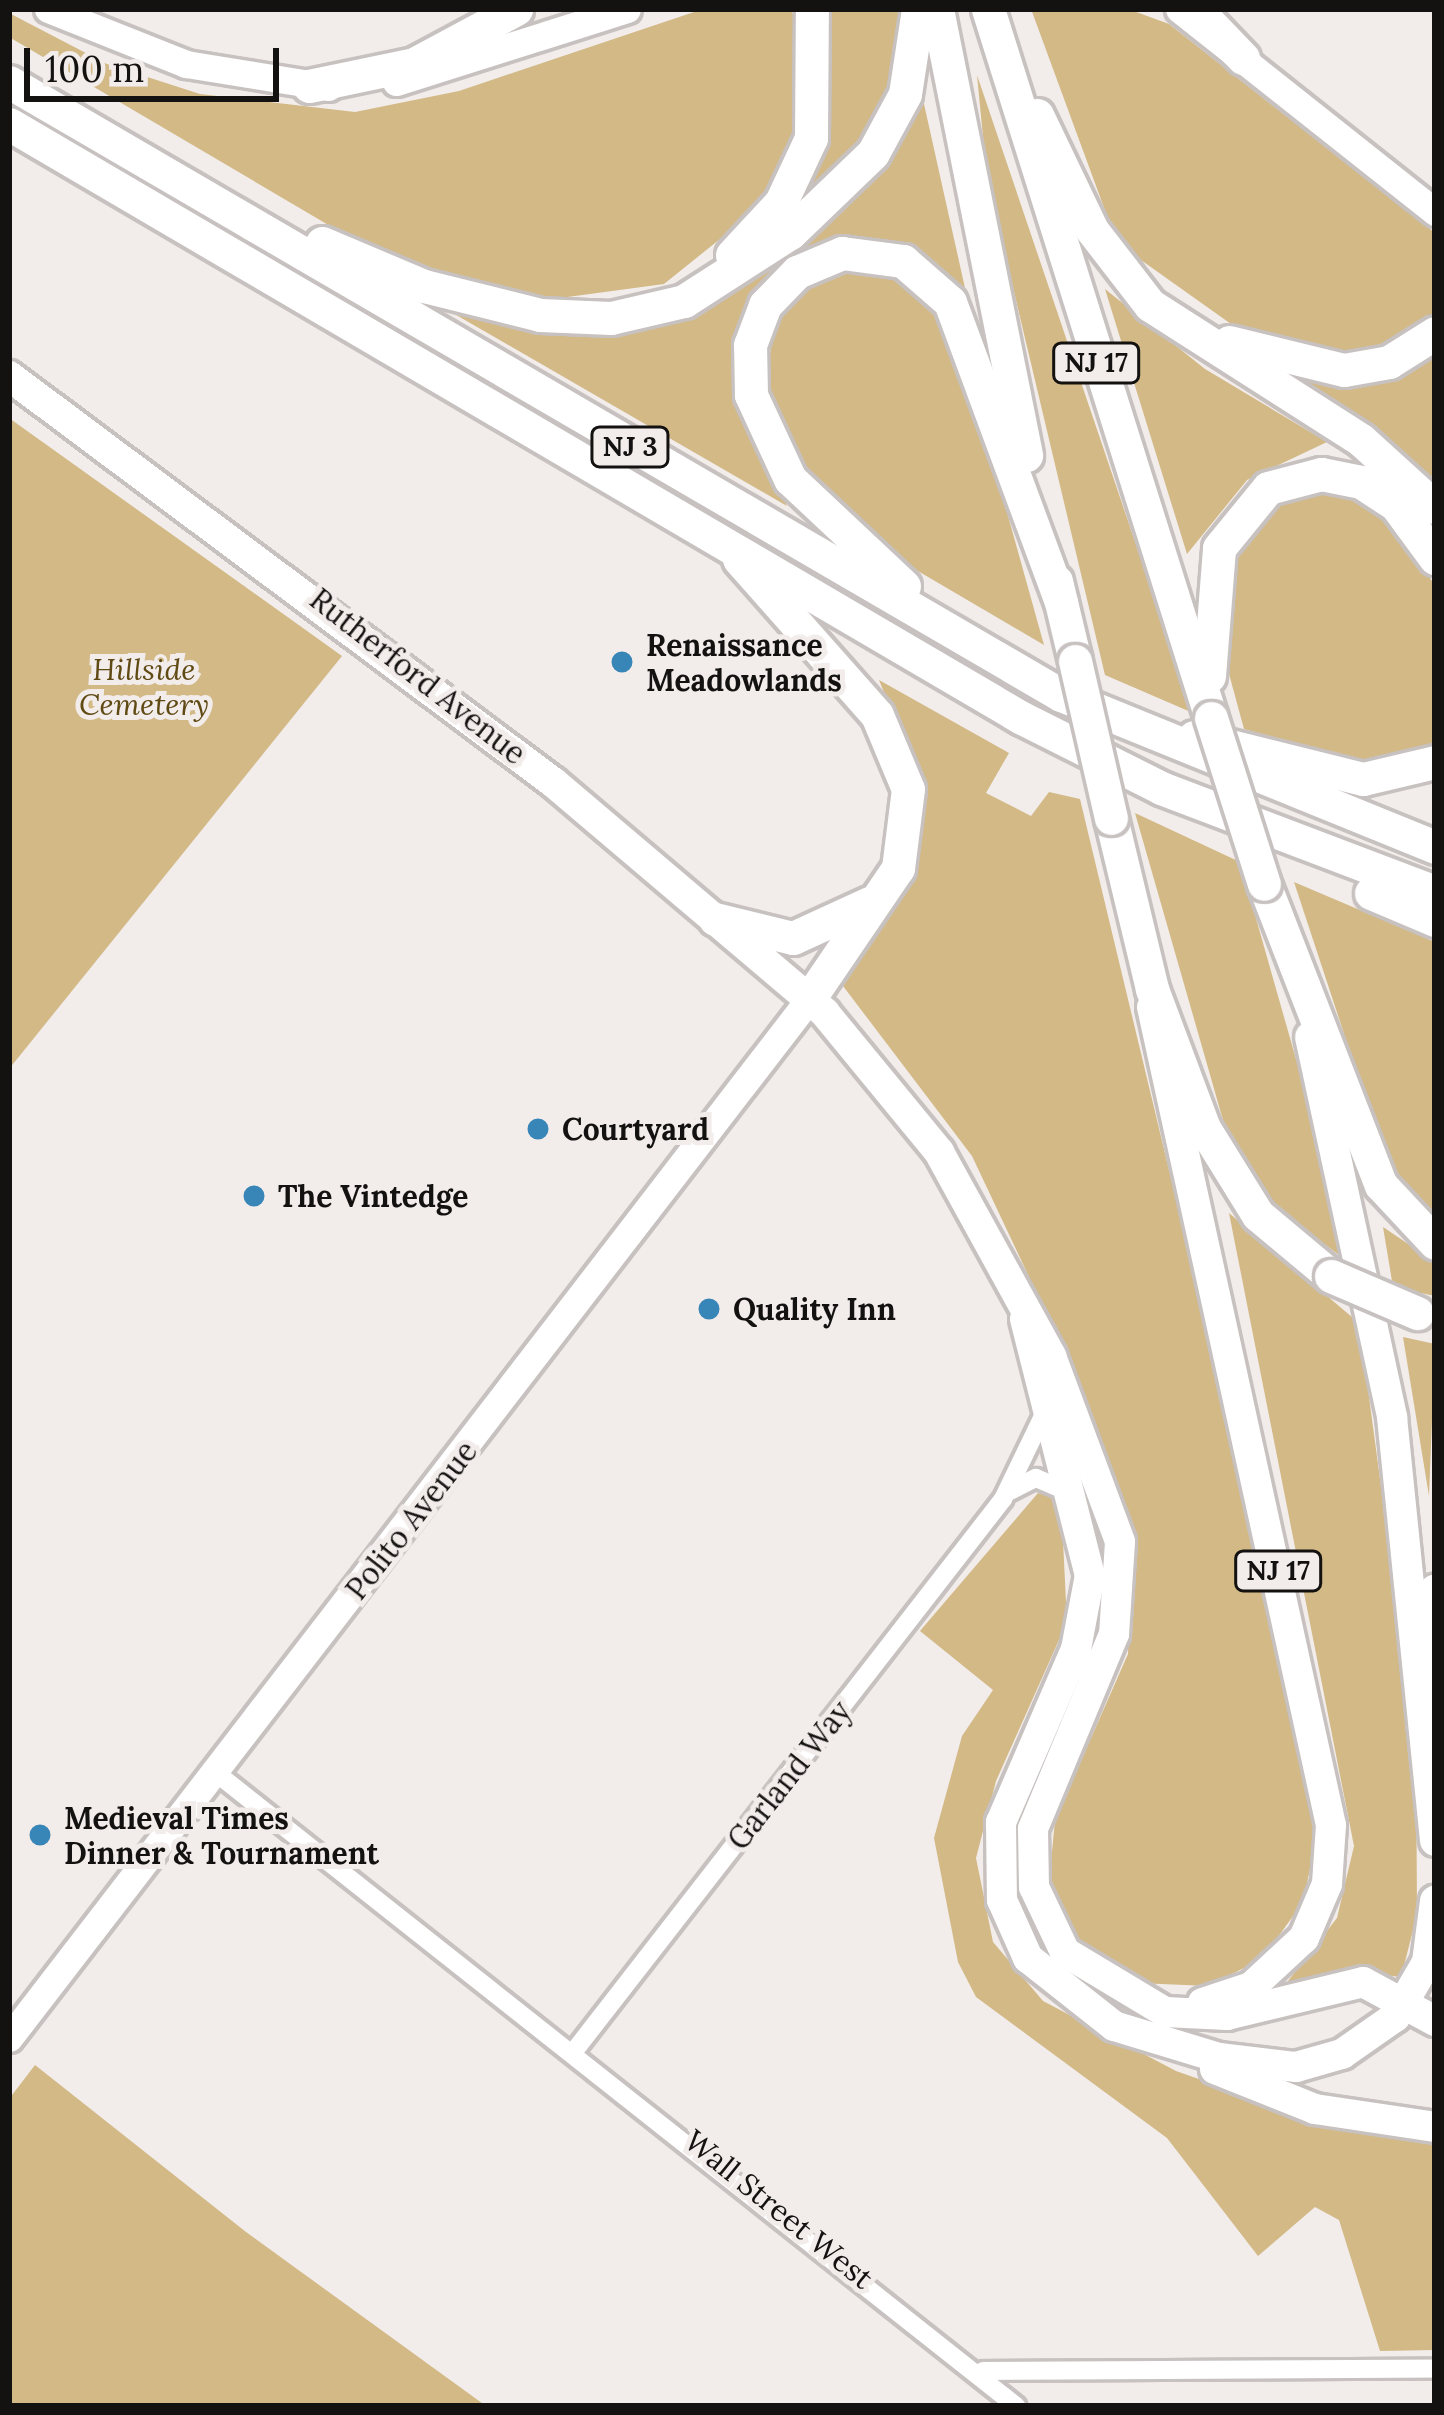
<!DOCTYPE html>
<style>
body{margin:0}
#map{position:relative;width:1444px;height:2415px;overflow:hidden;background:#f2eceb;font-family:Lora,serif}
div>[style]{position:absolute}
.green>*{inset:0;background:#d2b985}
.roads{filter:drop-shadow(3px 0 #c7c1c0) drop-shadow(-3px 0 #c7c1c0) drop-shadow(0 3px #c7c1c0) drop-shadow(0 -3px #c7c1c0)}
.street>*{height:18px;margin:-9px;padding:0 9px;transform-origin:9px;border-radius:9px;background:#fff}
.secondary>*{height:27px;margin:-13.5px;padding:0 13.5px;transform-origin:13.5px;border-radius:13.5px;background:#fff}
.primary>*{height:30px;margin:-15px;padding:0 15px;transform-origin:15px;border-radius:15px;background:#fff}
.highway>*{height:33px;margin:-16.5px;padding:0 16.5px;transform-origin:16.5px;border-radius:16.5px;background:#fff}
.bridges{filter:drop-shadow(3px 0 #c7c1c0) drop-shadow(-3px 0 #c7c1c0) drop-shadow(0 3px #c7c1c0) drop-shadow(0 -3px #c7c1c0)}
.highway-bridge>*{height:33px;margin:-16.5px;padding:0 16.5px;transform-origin:16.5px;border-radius:16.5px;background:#fff}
.dots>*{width:33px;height:33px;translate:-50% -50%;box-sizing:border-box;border:6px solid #f2eceb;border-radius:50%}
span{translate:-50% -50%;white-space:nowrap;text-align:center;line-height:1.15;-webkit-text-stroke:10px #f2eceb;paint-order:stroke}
.shield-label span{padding:3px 9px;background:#f2eceb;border:3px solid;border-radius:9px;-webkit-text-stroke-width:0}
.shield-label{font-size:27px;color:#141211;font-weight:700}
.poi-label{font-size:30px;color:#141211;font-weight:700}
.left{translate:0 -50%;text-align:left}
.park-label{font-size:30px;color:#604a14;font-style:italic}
.street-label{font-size:30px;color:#141211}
.frame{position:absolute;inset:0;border:12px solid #141211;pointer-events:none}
.scale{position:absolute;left:24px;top:48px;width:255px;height:54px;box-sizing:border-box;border:6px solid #141211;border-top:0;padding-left:15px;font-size:36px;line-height:42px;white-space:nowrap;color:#141211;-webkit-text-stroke:9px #f2eceb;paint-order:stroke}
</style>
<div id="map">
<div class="green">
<div style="clip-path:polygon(703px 9px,791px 9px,799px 30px,796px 134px,771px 198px,664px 284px,523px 303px,410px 273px,9px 37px,9px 13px,107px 64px,200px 94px,355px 112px,459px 91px)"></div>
<div style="clip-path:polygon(831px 9px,905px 9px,909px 40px,873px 134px,774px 232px,812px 176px,831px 104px)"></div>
<div style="clip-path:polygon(1031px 9px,1128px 9px,1169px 24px,1435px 233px,1435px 315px,1400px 342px,1353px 355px,1262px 346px,1117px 243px)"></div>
<div style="clip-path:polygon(977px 75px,1193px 713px,1105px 675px,987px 178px)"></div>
<div style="clip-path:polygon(922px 95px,971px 315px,915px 253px,885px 239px,832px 242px,774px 269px,754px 295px,739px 407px,787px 506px,439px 305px,517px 325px,638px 329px,719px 294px,882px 162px)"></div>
<div style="clip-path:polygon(876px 264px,930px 296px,978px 408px,1044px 645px,877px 547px,783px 449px,764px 395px,777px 308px,816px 274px)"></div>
<div style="clip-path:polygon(1105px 289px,1205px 369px,1327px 442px,1247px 480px,1187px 554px)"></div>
<div style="clip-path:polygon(1435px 353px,1435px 485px,1276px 378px,1375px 384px)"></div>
<div style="clip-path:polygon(9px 418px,342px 656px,9px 1069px)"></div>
<div style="clip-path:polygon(1338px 486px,1397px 525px,1435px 586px,1435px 749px,1386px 770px,1244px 729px,1222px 648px,1227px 581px,1254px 519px,1300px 491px)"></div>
<div style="clip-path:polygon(879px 680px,1009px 753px,986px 793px,1031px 816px,1049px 792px,1080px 799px,1309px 1754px,1317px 1836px,1303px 1902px,1263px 1958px,1209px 1986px,1137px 1983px,1086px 1952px,1049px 1884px,1055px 1820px,1128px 1654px,1131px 1524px,1087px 1400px,972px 1156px,840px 982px,898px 898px,923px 831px,915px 768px)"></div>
<div style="clip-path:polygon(1135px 813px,1240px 862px,1355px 1267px,1267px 1201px,1227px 1134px)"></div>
<div style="clip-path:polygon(1294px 882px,1435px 942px,1435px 1221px,1388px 1167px)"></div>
<div style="clip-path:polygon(1229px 1213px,1359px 1323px,1416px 1746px,1417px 1915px,1401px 1977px,1344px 1970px,1281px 1990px,1337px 1918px,1354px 1846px)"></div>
<div style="clip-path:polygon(1383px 1227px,1435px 1262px,1435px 1296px,1393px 1287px)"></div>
<div style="clip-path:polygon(1403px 1337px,1435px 1344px,1429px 1496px)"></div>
<div style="clip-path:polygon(1038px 1493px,1061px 1500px,1067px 1622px,996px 1781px,976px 1858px,993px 1942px,1043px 2001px,1176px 2071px,1324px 2123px,1435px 2139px,1435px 2350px,1380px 2351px,1339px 2220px,1315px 2207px,1258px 2256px,1167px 2138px,976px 1997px,958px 1962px,934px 1838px,962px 1736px,993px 1690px,920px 1631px)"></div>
<div style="clip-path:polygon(35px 2065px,246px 2232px,486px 2406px,9px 2406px,9px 2099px)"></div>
</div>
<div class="roads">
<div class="street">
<div style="left:1010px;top:1491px;width:29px;rotate:-27deg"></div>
<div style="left:1036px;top:1478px;width:38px;rotate:23deg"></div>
<div style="left:215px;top:1772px;width:1022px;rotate:38.36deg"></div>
<div style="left:575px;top:2050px;width:698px;rotate:-52.16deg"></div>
<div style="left:1003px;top:1499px;width:94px;rotate:-64.2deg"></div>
<div style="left:983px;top:2371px;width:452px;rotate:-0.3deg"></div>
</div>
<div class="secondary">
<div style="left:48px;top:9px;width:149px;rotate:21.7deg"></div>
<div style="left:186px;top:64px;width:144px;rotate:9.2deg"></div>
<div style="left:1179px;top:9px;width:327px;rotate:38.4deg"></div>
<div style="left:396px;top:82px;width:242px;rotate:-17.5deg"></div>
<div style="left:9px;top:2038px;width:1311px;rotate:-52.4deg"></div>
</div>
<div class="primary">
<div style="left:9px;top:376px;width:680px;rotate:36.75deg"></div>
<div style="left:554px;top:783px;width:355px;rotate:40.3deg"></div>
<div style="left:825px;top:1013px;width:180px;rotate:50.6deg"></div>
<div style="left:939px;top:1152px;width:233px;rotate:61.2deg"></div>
<div style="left:1051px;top:1356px;width:198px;rotate:69.6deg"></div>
<div style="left:1120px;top:1542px;width:92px;rotate:93.7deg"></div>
<div style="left:1114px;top:1634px;width:211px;rotate:112.6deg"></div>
<div style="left:1033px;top:1829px;width:58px;rotate:89deg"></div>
<div style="left:1034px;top:1887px;width:72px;rotate:64.5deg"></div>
<div style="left:1065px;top:1952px;width:117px;rotate:31deg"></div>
<div style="left:1165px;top:2012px;width:62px;rotate:2.8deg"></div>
<div style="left:1227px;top:2015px;width:140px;rotate:-13.6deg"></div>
<div style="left:1363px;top:1982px;width:82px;rotate:28.4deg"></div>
<div style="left:1152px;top:1007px;width:837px;rotate:77.66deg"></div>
<div style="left:1331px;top:1825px;width:59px;rotate:93.9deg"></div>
<div style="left:1327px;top:1884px;width:59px;rotate:113.1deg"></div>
<div style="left:1304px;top:1938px;width:72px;rotate:137.2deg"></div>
<div style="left:1251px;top:1987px;width:51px;rotate:161.6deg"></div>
<div style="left:1310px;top:1037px;width:389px;rotate:77.8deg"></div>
<div style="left:1392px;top:1417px;width:426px;rotate:84.2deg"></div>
<div style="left:1025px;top:1319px;width:264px;rotate:75.8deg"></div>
<div style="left:1090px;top:1575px;width:75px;rotate:100.7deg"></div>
<div style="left:1076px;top:1649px;width:189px;rotate:113.4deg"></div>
<div style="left:1001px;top:1822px;width:78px;rotate:89.3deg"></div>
<div style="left:1002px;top:1900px;width:64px;rotate:65.9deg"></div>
<div style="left:1028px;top:1958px;width:110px;rotate:38.3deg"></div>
<div style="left:1114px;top:2026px;width:110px;rotate:16.9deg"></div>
<div style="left:1219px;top:2058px;width:78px;rotate:6.7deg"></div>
<div style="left:1296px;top:2067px;width:48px;rotate:-15.8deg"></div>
<div style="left:1342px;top:2054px;width:65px;rotate:-34.9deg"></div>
<div style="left:1395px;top:2017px;width:64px;rotate:-59.8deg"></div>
<div style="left:1427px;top:1962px;width:62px;rotate:-82.5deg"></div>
<div style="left:1215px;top:2069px;width:108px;rotate:21.8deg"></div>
<div style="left:1315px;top:2109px;width:121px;rotate:8.5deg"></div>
</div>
<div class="highway">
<div style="left:937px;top:9px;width:455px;rotate:78.7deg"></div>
<div style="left:988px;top:9px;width:743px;rotate:72.54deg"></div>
<div style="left:1196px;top:9px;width:68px;rotate:46.2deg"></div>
<div style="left:9px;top:82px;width:1218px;rotate:30.23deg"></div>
<div style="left:1061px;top:695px;width:404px;rotate:22.1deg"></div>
<div style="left:309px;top:86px;width:107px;rotate:-11.8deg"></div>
<div style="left:414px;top:64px;width:116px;rotate:-28.3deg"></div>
<div style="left:1037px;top:115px;width:127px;rotate:64.4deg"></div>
<div style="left:1092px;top:230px;width:95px;rotate:52.3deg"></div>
<div style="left:1150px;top:305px;width:250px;rotate:32.6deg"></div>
<div style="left:1361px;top:440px;width:100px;rotate:42.2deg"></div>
<div style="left:9px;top:124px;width:1174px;rotate:30.39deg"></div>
<div style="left:1022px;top:718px;width:156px;rotate:26.7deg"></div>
<div style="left:1161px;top:788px;width:293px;rotate:20.8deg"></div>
<div style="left:322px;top:243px;width:111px;rotate:22.9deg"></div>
<div style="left:424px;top:286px;width:120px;rotate:14deg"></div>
<div style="left:540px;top:315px;width:71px;rotate:2.4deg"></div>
<div style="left:611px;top:318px;width:75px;rotate:-13.1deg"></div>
<div style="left:684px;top:301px;width:126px;rotate:-32.7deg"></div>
<div style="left:790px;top:233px;width:115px;rotate:-43.9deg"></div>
<div style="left:873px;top:153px;width:67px;rotate:-61.5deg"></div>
<div style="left:905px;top:94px;width:86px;rotate:-81.3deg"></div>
<div style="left:732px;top:255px;width:72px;rotate:-47.2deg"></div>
<div style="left:781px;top:202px;width:71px;rotate:-64.9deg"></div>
<div style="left:811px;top:138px;width:129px;rotate:-89.6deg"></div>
<div style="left:1229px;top:342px;width:118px;rotate:13.7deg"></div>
<div style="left:1344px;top:370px;width:46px;rotate:-10.1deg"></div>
<div style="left:1389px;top:362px;width:54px;rotate:-32.2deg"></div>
<div style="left:739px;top:559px;width:208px;rotate:48.5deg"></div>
<div style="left:877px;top:715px;width:80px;rotate:67.3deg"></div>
<div style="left:908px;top:789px;width:80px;rotate:97.2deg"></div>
<div style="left:898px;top:868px;width:158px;rotate:124.2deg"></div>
<div style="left:1056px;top:581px;width:82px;rotate:76.6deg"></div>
<div style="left:904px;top:586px;width:156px;rotate:-136.8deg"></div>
<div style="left:790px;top:479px;width:93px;rotate:-114.9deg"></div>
<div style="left:751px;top:395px;width:50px;rotate:-91.1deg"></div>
<div style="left:750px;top:345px;width:43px;rotate:-69.4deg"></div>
<div style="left:765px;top:305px;width:46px;rotate:-45.9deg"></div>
<div style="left:797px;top:272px;width:49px;rotate:-22.9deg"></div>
<div style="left:842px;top:253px;width:62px;rotate:7.5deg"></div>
<div style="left:903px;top:261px;width:62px;rotate:41.1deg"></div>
<div style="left:950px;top:302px;width:320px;rotate:69.7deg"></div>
<div style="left:1209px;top:676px;width:128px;rotate:-85.5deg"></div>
<div style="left:1219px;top:548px;width:77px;rotate:-50.8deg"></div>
<div style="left:1268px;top:488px;width:55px;rotate:-14.8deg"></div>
<div style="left:1321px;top:474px;width:41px;rotate:11.3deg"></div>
<div style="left:1361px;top:482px;width:42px;rotate:33.3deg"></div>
<div style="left:1396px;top:505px;width:66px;rotate:53.7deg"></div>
<div style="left:1194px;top:737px;width:174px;rotate:14deg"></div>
<div style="left:1363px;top:779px;width:74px;rotate:-13.3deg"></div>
<div style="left:1111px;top:818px;width:176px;rotate:76.5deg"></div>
<div style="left:1152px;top:989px;width:148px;rotate:69.5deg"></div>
<div style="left:1204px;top:1128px;width:102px;rotate:58.2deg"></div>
<div style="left:1258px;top:1215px;width:95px;rotate:39.9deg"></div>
<div style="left:1264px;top:884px;width:323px;rotate:68.8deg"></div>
<div style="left:1381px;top:1185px;width:79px;rotate:47deg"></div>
<div style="left:1371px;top:893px;width:69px;rotate:22.9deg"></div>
<div style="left:715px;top:919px;width:80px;rotate:13.7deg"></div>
<div style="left:793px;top:938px;width:84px;rotate:-24.7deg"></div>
<div style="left:1425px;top:1697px;width:107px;rotate:-84.7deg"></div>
</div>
</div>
<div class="bridges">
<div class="highway-bridge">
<div style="left:1075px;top:661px;width:161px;rotate:77.1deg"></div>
<div style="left:1211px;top:718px;width:174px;rotate:72.3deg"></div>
<div style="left:1331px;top:1276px;width:94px;rotate:23.3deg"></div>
</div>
</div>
<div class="dots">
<div style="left:622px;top:662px;background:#3885b7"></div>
<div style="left:538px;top:1129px;background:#3885b7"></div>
<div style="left:254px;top:1196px;background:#3885b7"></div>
<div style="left:709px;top:1309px;background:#3885b7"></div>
<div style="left:40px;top:1835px;background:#3885b7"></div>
</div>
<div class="shield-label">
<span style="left:1096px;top:363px">NJ 17</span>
<span style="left:630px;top:447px">NJ 3</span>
<span style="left:1278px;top:1571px">NJ 17</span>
</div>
<div class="poi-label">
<span class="left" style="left:646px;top:662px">Renaissance<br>Meadowlands</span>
<span class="left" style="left:562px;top:1129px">Courtyard</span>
<span class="left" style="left:278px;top:1196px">The Vintedge</span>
<span class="left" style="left:733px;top:1309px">Quality Inn</span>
<span class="left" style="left:64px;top:1835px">Medieval Times<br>Dinner &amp; Tournament</span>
</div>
<div class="park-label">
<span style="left:144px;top:686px">Hillside<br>Cemetery</span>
</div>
<div class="street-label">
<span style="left:418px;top:676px;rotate:38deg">Rutherford Avenue</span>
<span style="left:411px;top:1520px;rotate:-52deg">Polito Avenue</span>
<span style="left:789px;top:1775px;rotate:-52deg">Garland Way</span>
<span style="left:779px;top:2209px;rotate:39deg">Wall Street West</span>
</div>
<div class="frame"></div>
<div class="scale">100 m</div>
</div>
